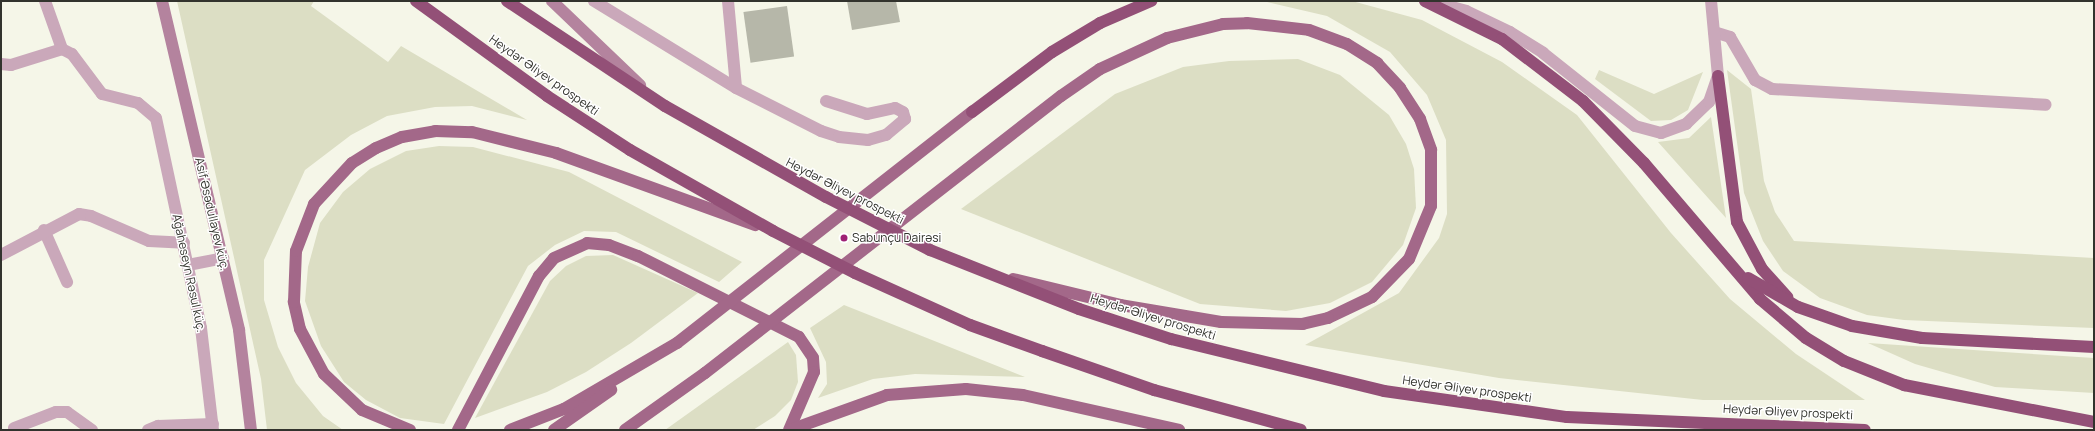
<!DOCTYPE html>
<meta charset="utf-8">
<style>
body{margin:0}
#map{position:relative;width:2095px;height:431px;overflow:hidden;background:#f5f6e8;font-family:Manrope,sans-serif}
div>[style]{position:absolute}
.green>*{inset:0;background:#dcdec4}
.building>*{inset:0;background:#b6b7a9;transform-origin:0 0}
.minor>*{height:12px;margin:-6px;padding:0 6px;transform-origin:6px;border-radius:6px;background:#caa8ba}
.tertiary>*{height:12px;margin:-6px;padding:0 6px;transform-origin:6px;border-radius:6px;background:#caa8ba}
.secondary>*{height:12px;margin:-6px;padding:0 6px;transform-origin:6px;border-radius:6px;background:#b4839e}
.primary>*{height:12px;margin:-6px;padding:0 6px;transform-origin:6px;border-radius:6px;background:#a36889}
.motorway>*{height:12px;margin:-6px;padding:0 6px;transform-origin:6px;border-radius:6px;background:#935077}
.dots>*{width:11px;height:11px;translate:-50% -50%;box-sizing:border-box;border:2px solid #fff;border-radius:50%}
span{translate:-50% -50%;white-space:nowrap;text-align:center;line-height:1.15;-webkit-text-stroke:3px #fff;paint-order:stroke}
.street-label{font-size:12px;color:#32332d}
.poi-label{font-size:12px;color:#32332d}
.left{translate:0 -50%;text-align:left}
.frame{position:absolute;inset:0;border:2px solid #32332d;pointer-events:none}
</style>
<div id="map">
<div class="green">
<div style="clip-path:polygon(177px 1px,314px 1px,311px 6px,388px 62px,401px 46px,527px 120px,472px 106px,435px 107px,387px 116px,351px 135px,305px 170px,264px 260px,264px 300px,278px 347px,296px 383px,323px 416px,343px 430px,267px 430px,261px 379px)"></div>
<div style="clip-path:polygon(1352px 1px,1422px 20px,1502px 62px,1577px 115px,1671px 233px,1730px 299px,1796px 354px,1865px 400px,1703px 400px,1499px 378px,1305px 345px,1399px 293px,1439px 238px,1447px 214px,1446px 140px,1427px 95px,1390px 52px,1327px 16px,1267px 2px)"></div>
<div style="clip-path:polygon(1298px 59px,1340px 75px,1389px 115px,1406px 144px,1414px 169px,1416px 208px,1403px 245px,1372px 282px,1330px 303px,1286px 311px,1200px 304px,961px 209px,1115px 94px,1183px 67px,1229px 61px)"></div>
<div style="clip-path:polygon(1599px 70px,1654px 94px,1703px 72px,1688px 110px,1671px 120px,1651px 121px,1595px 79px)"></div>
<div style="clip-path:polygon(1727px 70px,1751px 89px,1764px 181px,1775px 212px,1794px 241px,2094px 258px,2094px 328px,1904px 320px,1867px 315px,1820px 298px,1783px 271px,1763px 241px,1744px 193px)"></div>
<div style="clip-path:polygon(1711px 117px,1726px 218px,1658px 142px,1689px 138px)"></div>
<div style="clip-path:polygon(439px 146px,473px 147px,569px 172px,742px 262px,719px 282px,616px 232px,584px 231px,555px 245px,528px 266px,444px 424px,400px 418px,366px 400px,344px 382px,321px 346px,305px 301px,308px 267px,320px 223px,343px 192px,370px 169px,406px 151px)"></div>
<div style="clip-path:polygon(613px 255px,698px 293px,631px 343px,586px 372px,547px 392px,475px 418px,550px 281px,566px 266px,586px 256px)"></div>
<div style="clip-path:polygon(844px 305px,1025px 377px,915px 374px,873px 379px,818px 398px,827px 384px,826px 362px,810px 328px)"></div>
<div style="clip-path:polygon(788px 342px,796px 355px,798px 382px,791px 400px,775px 416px,753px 430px,665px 430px)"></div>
<div style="clip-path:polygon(1868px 343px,2094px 358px,2094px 393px,1995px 387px,1915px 364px)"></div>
</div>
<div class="building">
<div style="clip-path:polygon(847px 1px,896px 1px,900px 22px,852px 30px)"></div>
<div style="left:787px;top:6px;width:51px;height:44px;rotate:82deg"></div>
</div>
<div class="minor">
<div style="left:45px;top:1px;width:51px;rotate:70.5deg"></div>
<div style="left:594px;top:1px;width:167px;rotate:31.5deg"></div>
<div style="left:736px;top:88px;width:95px;rotate:26.8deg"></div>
<div style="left:821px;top:131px;width:19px;rotate:18deg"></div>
<div style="left:839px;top:137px;width:29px;rotate:6deg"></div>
<div style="left:868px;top:140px;width:19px;rotate:-16deg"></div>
<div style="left:886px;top:135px;width:25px;rotate:-40deg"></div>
<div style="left:905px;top:119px;width:7px;rotate:-106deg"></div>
<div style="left:903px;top:112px;width:9px;rotate:-153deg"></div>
<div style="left:895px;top:108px;width:29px;rotate:168deg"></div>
<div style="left:867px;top:114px;width:43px;rotate:-162.4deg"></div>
<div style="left:728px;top:1px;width:87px;rotate:84.7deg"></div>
<div style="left:1714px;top:32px;width:17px;rotate:17deg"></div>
<div style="left:1730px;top:37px;width:50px;rotate:59.8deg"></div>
<div style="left:1755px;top:80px;width:19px;rotate:28deg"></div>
<div style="left:1772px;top:89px;width:274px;rotate:3.3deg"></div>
<div style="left:1px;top:64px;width:10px;rotate:6deg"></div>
<div style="left:11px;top:65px;width:53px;rotate:-17.4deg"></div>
<div style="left:62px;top:49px;width:11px;rotate:27deg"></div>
<div style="left:72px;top:54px;width:50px;rotate:53.1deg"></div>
<div style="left:102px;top:94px;width:37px;rotate:14deg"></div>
<div style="left:138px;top:103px;width:23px;rotate:40deg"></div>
<div style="left:156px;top:118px;width:215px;rotate:77.9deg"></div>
<div style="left:201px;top:328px;width:103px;rotate:83.3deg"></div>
<div style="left:44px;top:230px;width:57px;rotate:66.1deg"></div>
<div style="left:1px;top:255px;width:88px;rotate:-27.7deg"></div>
<div style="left:79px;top:214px;width:12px;rotate:9deg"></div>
<div style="left:91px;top:216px;width:63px;rotate:23.3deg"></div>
<div style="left:149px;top:241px;width:35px;rotate:3deg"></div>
<div style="left:188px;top:265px;width:36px;rotate:-11deg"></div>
<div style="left:14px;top:428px;width:45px;rotate:-20.9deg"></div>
<div style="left:56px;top:412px;width:11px"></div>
<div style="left:67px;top:412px;width:31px;rotate:36deg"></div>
<div style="left:148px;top:430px;width:11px;rotate:-22deg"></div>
<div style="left:158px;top:426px;width:55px;rotate:-2.1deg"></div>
</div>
<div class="tertiary">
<div style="left:1437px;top:3px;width:30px;rotate:15deg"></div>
<div style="left:1466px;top:11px;width:49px;rotate:25.5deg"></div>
<div style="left:1510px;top:32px;width:39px;rotate:32deg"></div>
<div style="left:1543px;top:53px;width:117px;rotate:38.4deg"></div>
<div style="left:1635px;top:126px;width:27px;rotate:15deg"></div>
<div style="left:1661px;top:133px;width:27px;rotate:-20deg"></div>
<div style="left:1686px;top:124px;width:32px;rotate:-44deg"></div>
<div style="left:1709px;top:102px;width:28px;rotate:-71deg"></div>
<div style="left:1718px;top:76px;width:75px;rotate:-95.3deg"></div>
</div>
<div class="secondary">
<div style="left:162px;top:1px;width:338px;rotate:76.8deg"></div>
<div style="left:239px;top:330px;width:101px;rotate:83.2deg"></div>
<div style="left:552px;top:1px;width:122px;rotate:43.7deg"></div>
</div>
<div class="primary">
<div style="left:410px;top:430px;width:52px;rotate:-157.4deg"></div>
<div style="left:362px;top:410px;width:52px;rotate:-136.5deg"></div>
<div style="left:324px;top:374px;width:51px;rotate:-118.1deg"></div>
<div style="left:300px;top:329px;width:28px;rotate:-103deg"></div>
<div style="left:294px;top:302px;width:51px;rotate:-87.8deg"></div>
<div style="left:296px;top:251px;width:50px;rotate:-69deg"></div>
<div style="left:314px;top:204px;width:56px;rotate:-47.2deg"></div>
<div style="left:352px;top:163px;width:28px;rotate:-32deg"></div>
<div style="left:376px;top:148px;width:28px;rotate:-23deg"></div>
<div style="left:402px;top:137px;width:34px;rotate:-10deg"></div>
<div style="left:435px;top:131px;width:37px;rotate:2deg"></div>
<div style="left:472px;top:132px;width:87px;rotate:14deg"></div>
<div style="left:556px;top:153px;width:212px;rotate:19.9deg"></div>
<div style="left:458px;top:430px;width:174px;rotate:-62.3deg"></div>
<div style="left:539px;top:276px;width:23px;rotate:-50deg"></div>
<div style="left:554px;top:258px;width:36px;rotate:-24deg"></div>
<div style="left:587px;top:243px;width:22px;rotate:5deg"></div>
<div style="left:609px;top:245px;width:31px;rotate:21deg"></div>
<div style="left:638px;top:256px;width:180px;rotate:26.7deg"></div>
<div style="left:799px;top:337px;width:25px;rotate:56deg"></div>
<div style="left:813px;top:358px;width:14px;rotate:86deg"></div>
<div style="left:814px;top:372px;width:63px;rotate:113.3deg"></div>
<div style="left:510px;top:430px;width:58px;rotate:-21.3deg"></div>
<div style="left:564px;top:409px;width:131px;rotate:-30.3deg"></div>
<div style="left:677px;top:343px;width:375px;rotate:-38.1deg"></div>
<div style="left:554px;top:430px;width:70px;rotate:-35.1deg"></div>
<div style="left:625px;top:430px;width:98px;rotate:-35.5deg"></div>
<div style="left:705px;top:373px;width:451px;rotate:-37.9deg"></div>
<div style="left:1061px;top:96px;width:47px;rotate:-34.7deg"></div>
<div style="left:1100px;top:69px;width:74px;rotate:-24.8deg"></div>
<div style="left:1167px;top:38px;width:58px;rotate:-14deg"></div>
<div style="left:1223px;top:24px;width:24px;rotate:-2deg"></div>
<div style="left:1247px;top:23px;width:62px;rotate:6.4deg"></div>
<div style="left:1309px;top:30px;width:40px;rotate:20.2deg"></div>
<div style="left:1347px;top:44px;width:36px;rotate:32deg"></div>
<div style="left:1377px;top:63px;width:34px;rotate:47deg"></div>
<div style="left:1400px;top:88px;width:37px;rotate:57deg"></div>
<div style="left:1420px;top:119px;width:33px;rotate:70deg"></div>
<div style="left:1431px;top:150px;width:56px;rotate:90deg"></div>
<div style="left:1431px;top:206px;width:57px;rotate:112.5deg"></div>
<div style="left:1409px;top:259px;width:53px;rotate:134.2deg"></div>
<div style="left:1372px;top:297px;width:49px;rotate:154.5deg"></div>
<div style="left:1328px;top:318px;width:26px;rotate:167deg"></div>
<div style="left:1303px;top:324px;width:82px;rotate:-178.6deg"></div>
<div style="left:1221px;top:322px;width:101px;rotate:-170.4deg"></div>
<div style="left:1121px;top:305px;width:111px;rotate:-166.5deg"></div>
<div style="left:790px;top:430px;width:103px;rotate:-19.8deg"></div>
<div style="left:887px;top:395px;width:79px;rotate:-4.3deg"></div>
<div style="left:966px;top:389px;width:57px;rotate:6deg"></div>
<div style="left:1023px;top:395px;width:160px;rotate:12.6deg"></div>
</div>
<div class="motorway">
<div style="left:416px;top:1px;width:162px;rotate:35.9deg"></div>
<div style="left:547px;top:96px;width:99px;rotate:33deg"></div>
<div style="left:630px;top:150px;width:164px;rotate:29.5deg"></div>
<div style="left:773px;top:231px;width:92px;rotate:27.1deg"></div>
<div style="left:855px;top:273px;width:126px;rotate:24.3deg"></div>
<div style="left:970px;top:325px;width:77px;rotate:19.9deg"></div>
<div style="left:1042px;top:351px;width:119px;rotate:19.2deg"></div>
<div style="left:1154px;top:390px;width:152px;rotate:15.2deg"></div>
<div style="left:507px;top:1px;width:190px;rotate:33.6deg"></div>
<div style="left:665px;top:106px;width:185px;rotate:29.5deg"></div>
<div style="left:826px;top:197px;width:117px;rotate:27deg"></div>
<div style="left:930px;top:250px;width:160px;rotate:21.6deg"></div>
<div style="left:1079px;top:309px;width:97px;rotate:18.1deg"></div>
<div style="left:1171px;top:339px;width:219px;rotate:13.7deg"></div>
<div style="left:1384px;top:391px;width:185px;rotate:8.1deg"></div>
<div style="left:1567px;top:417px;width:298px;rotate:2.5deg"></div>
<div style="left:1425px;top:1px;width:86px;rotate:26.3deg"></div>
<div style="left:1502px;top:39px;width:102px;rotate:37.4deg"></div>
<div style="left:1583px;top:101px;width:87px;rotate:45.5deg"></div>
<div style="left:1644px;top:163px;width:179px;rotate:49.5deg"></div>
<div style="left:1760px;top:299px;width:60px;rotate:40.3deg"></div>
<div style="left:1806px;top:338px;width:44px;rotate:31.2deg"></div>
<div style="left:1844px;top:361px;width:65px;rotate:21.8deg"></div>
<div style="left:1904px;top:385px;width:194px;rotate:11deg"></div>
<div style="left:1718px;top:76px;width:147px;rotate:82.6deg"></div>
<div style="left:1737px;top:222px;width:53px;rotate:62deg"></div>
<div style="left:1762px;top:269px;width:38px;rotate:48deg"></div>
<div style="left:972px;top:112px;width:100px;rotate:-36.9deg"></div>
<div style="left:1052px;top:52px;width:56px;rotate:-31.1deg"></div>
<div style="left:1100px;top:23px;width:56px;rotate:-23.3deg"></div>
<div style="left:1748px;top:278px;width:58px;rotate:30.1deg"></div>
<div style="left:1798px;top:307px;width:57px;rotate:19.4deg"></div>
<div style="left:1852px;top:326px;width:71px;rotate:9.7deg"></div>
<div style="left:1922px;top:338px;width:172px;rotate:3deg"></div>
</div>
<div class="dots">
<div style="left:844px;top:238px;background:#9e2074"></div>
</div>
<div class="street-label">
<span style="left:544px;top:75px;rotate:35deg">Heydər Əliyev prospekti</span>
<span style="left:845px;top:191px;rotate:27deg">Heydər Əliyev prospekti</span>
<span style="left:212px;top:214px;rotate:77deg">Asif Əsədullayev küç.</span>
<span style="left:189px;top:273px;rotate:78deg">Ağaheseyn Rəsul küç.</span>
<span style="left:1153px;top:317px;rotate:17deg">Heydər Əliyev prospekti</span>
<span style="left:1467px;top:389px;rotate:8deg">Heydər Əliyev prospekti</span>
<span style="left:1788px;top:412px;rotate:3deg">Heydər Əliyev prospekti</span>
</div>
<div class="poi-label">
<span class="left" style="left:852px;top:238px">Sabunçu Dairəsi</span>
</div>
<div class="frame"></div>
</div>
